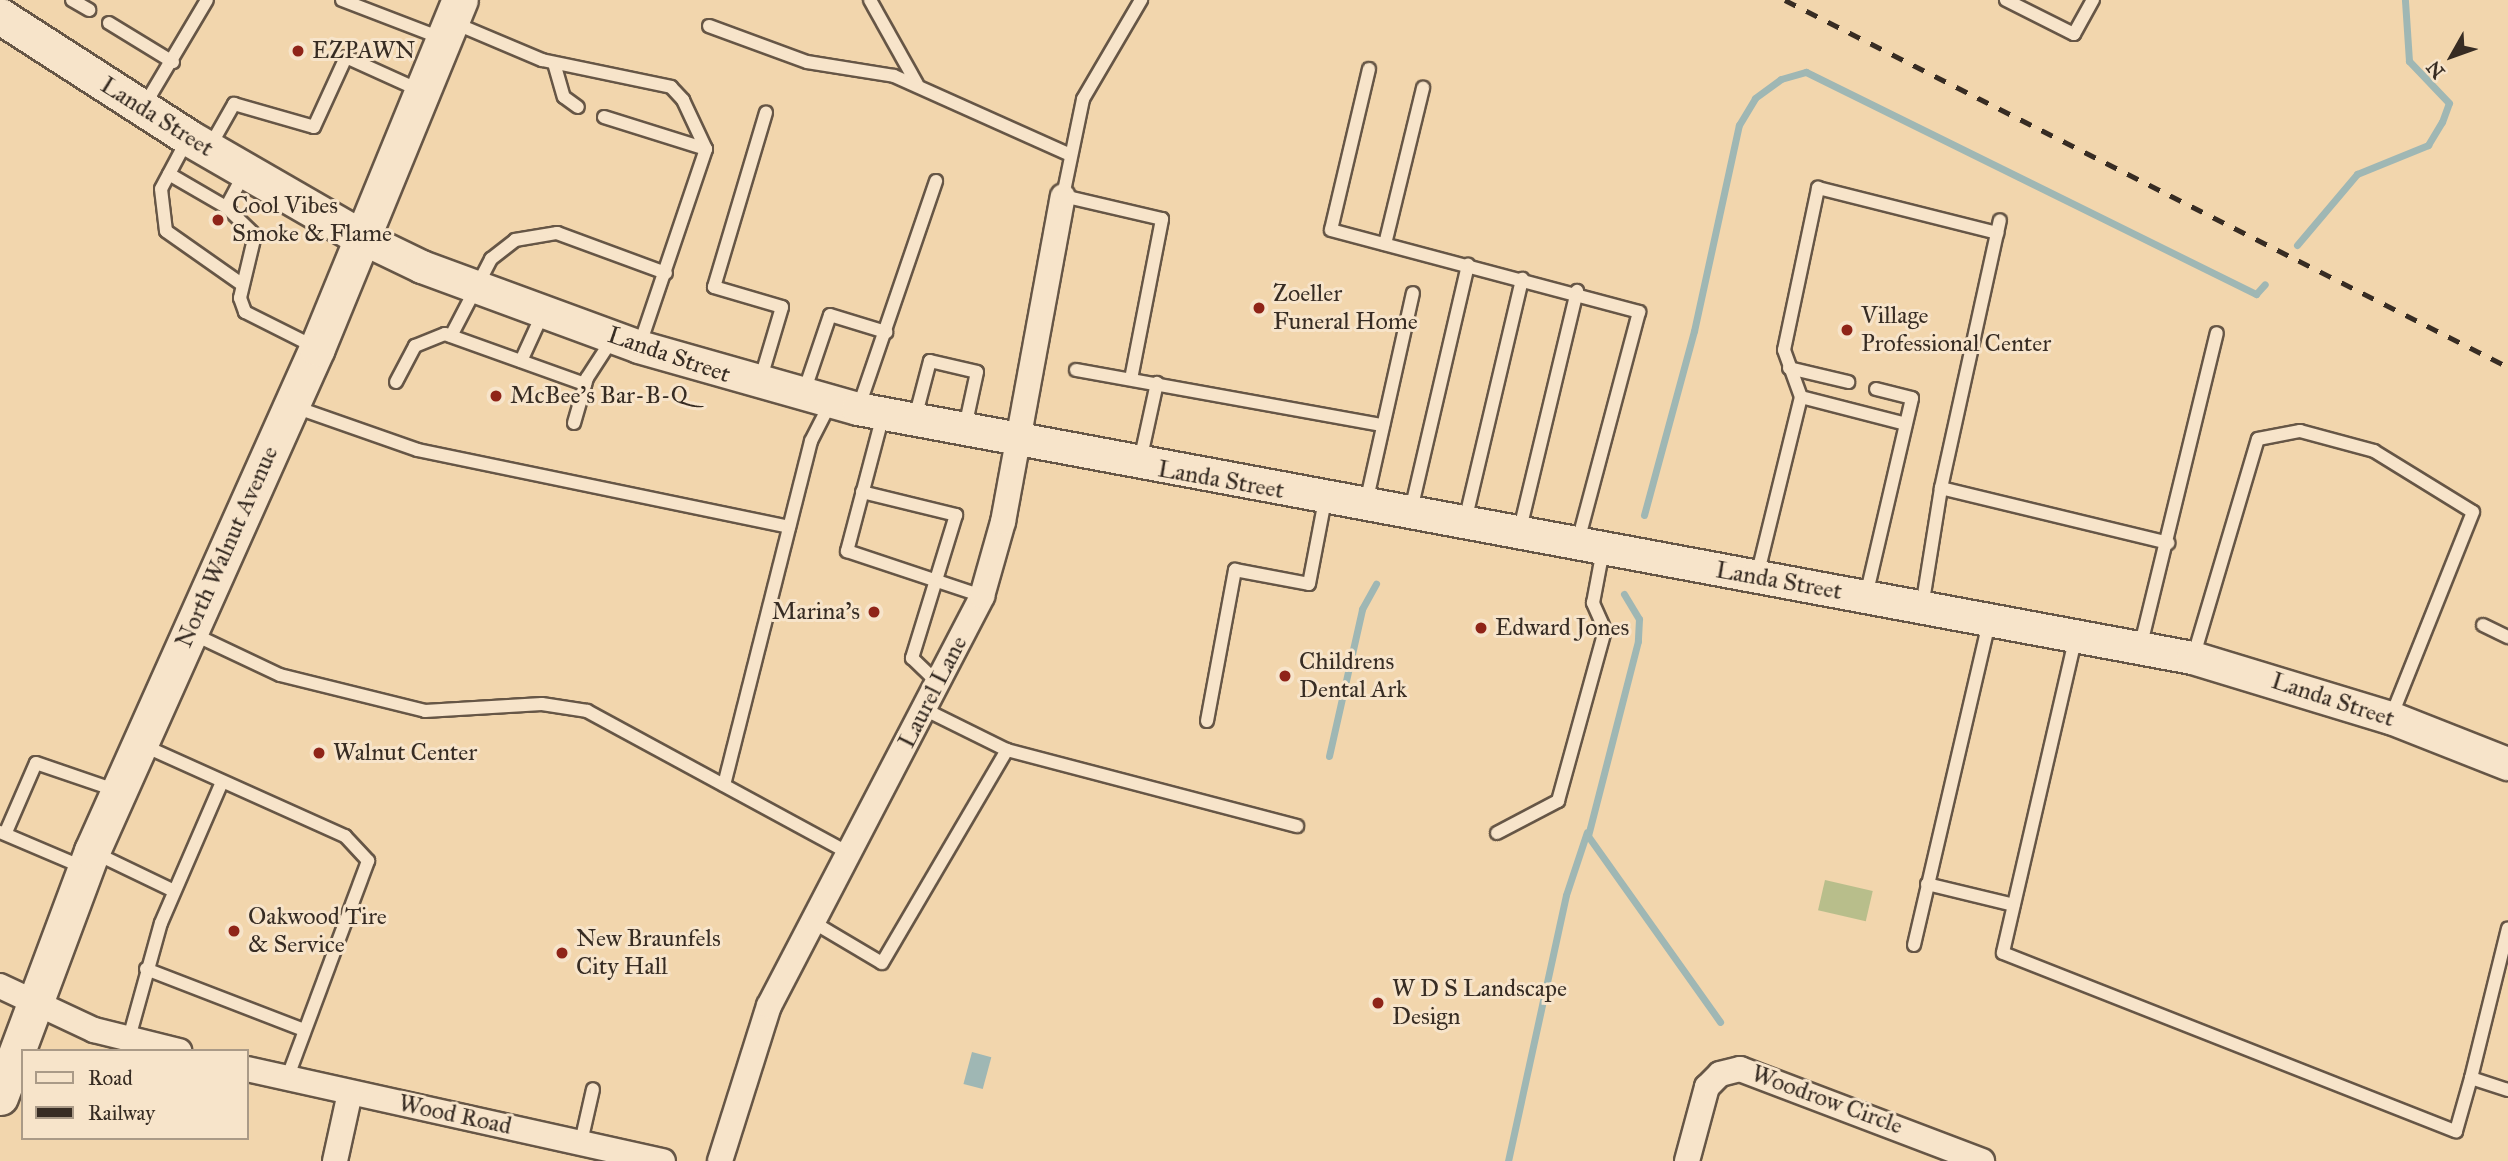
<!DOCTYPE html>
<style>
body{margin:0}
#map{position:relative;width:2508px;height:1161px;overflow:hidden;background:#f2d6ad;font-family:"IM FELL Great Primer",serif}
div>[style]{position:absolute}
.green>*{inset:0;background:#b8be8b;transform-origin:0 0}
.water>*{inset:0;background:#9fb7b4;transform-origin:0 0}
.stream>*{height:7px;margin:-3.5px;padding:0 3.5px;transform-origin:3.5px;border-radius:3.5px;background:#9fb7b4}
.roads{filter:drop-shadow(2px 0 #665646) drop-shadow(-2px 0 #665646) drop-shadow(0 2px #665646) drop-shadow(0 -2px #665646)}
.service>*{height:12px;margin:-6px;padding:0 6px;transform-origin:6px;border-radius:6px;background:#f7e4ca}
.minor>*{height:24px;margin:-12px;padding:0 12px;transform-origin:12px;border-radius:12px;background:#f7e4ca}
.tertiary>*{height:32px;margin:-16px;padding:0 16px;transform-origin:16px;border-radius:16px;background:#f7e4ca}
.secondary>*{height:35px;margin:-17.5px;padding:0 17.5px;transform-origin:17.5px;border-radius:17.5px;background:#f7e4ca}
.rail>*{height:5px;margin-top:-2.5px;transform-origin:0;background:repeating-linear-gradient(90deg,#372c23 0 12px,transparent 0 24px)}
.dots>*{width:19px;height:19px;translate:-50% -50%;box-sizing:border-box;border:4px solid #f7e4ca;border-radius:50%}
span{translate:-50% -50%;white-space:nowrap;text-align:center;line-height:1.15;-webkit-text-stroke:6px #f7e4ca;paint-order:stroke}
.poi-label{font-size:24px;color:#372c23}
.left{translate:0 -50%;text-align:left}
.right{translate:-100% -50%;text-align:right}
.street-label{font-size:24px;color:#372c23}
.legend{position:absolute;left:21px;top:1049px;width:228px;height:91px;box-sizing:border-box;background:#f7e4ca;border:2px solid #aa9a87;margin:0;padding:9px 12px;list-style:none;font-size:21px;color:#372c23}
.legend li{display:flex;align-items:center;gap:14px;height:35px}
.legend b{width:35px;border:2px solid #aa9a87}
.north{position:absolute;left:2417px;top:21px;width:70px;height:70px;-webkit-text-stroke:5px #f7e4ca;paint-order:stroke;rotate:230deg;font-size:19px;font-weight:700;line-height:28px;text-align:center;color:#372c23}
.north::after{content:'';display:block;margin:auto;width:24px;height:32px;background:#372c23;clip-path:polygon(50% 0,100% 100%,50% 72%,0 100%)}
</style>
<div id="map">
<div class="green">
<div style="left:1825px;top:880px;width:49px;height:31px;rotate:13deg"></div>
</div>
<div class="water">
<div style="left:972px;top:1052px;width:20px;height:33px;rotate:15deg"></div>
</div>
<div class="stream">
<div style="left:2297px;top:245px;width:93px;rotate:-49.8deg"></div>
<div style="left:2357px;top:174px;width:77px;rotate:-22.2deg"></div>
<div style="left:2428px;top:145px;width:27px;rotate:-59deg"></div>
<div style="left:2442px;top:122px;width:20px;rotate:-70deg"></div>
<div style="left:2449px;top:103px;width:58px;rotate:-133.6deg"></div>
<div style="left:2409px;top:61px;width:61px;rotate:-93.8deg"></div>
<div style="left:1644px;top:515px;width:191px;rotate:-74.8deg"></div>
<div style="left:1694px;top:331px;width:211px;rotate:-77.7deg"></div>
<div style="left:1739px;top:125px;width:31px;rotate:-59deg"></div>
<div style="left:1755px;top:98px;width:32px;rotate:-36deg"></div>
<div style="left:1781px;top:79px;width:26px;rotate:-16deg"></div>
<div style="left:1806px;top:72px;width:502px;rotate:26.26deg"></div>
<div style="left:2256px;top:294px;width:13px;rotate:-48deg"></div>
<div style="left:1624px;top:594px;width:29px;rotate:59deg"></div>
<div style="left:1639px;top:619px;width:22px;rotate:93deg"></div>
<div style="left:1638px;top:641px;width:201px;rotate:104.4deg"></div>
<div style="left:1588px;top:836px;width:228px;rotate:54.6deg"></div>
<div style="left:1329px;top:756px;width:151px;rotate:-77.3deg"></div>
<div style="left:1362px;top:609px;width:29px;rotate:-61deg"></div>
<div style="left:1508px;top:1161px;width:272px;rotate:-77.7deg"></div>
<div style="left:1566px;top:895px;width:66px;rotate:-71.6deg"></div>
</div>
<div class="roads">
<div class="service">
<div style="left:72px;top:0;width:20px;rotate:30deg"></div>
<div style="left:342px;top:0;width:106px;rotate:21deg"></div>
<div style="left:870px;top:0;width:96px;rotate:60.8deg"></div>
<div style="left:2006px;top:0;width:76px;rotate:26.6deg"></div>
<div style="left:2074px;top:34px;width:39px;rotate:-61deg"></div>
<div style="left:452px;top:22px;width:98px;rotate:22.9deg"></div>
<div style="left:542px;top:60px;width:132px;rotate:11.8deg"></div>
<div style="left:671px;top:87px;width:18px;rotate:47deg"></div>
<div style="left:683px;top:100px;width:54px;rotate:64.9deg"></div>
<div style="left:706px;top:149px;width:209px;rotate:108.7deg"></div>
<div style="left:109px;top:23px;width:75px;rotate:31.4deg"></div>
<div style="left:709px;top:26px;width:104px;rotate:20.2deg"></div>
<div style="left:807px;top:62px;width:88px;rotate:9.1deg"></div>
<div style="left:894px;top:76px;width:191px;rotate:24.1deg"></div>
<div style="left:554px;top:63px;width:35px;rotate:74deg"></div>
<div style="left:564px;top:97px;width:17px;rotate:36deg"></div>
<div style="left:1369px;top:69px;width:165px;rotate:103.3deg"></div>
<div style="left:1331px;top:230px;width:319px;rotate:14.9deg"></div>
<div style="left:1639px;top:312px;width:238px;rotate:104.9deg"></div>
<div style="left:144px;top:106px;width:123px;rotate:-59.3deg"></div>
<div style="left:604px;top:117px;width:107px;rotate:17.4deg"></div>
<div style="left:187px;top:140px;width:55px;rotate:118deg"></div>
<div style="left:161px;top:189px;width:42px;rotate:83.2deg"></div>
<div style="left:166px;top:231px;width:90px;rotate:35.1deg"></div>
<div style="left:209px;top:148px;width:51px;rotate:-60.4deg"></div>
<div style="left:234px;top:104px;width:83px;rotate:16deg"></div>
<div style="left:314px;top:127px;width:77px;rotate:-65.4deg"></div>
<div style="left:346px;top:57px;width:80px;rotate:24.3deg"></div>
<div style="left:245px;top:172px;width:40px;rotate:118deg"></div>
<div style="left:226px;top:207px;width:40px;rotate:44deg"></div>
<div style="left:255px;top:235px;width:65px;rotate:103.4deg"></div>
<div style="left:240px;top:298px;width:15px;rotate:70deg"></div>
<div style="left:245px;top:312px;width:80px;rotate:26.6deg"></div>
<div style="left:169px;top:174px;width:66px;rotate:30.1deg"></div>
<div style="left:1385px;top:244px;width:161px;rotate:-76.3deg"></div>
<div style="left:451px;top:336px;width:87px;rotate:-62.5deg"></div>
<div style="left:491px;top:259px;width:31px;rotate:-38deg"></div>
<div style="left:515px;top:240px;width:43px;rotate:-9.5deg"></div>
<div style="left:557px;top:233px;width:116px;rotate:20.2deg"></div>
<div style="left:521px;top:361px;width:53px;rotate:-65.4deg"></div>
<div style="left:1789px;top:368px;width:61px;rotate:13.3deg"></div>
<div style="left:1076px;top:370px;width:312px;rotate:10.2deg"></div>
<div style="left:1131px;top:379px;width:163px;rotate:-79deg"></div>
<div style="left:1162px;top:219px;width:102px;rotate:-166.9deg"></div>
<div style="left:1063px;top:196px;width:99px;rotate:-78.3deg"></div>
<div style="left:1083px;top:99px;width:115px;rotate:-59.6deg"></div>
<div style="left:760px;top:381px;width:77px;rotate:-73.4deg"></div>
<div style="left:782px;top:307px;width:71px;rotate:-163.6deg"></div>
<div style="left:714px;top:287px;width:182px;rotate:-73.4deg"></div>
<div style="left:396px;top:382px;width:41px;rotate:-62.2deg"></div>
<div style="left:415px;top:346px;width:32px;rotate:-22deg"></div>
<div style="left:445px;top:334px;width:149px;rotate:19.7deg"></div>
<div style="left:804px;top:392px;width:81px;rotate:-71.3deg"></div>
<div style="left:830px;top:315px;width:59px;rotate:16.9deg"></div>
<div style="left:1801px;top:397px;width:108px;rotate:14.4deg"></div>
<div style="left:295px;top:407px;width:130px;rotate:19.3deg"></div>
<div style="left:418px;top:450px;width:379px;rotate:11.7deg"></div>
<div style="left:858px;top:409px;width:241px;rotate:-71.1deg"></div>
<div style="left:883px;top:415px;width:141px;rotate:104.8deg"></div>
<div style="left:847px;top:551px;width:142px;rotate:18.4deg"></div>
<div style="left:915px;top:418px;width:59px;rotate:-75.3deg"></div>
<div style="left:930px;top:361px;width:48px;rotate:13.2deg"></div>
<div style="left:977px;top:372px;width:56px;rotate:102.3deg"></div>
<div style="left:574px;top:423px;width:47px;rotate:-73.9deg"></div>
<div style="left:587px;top:378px;width:48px;rotate:-57deg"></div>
<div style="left:1140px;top:461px;width:80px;rotate:-77.7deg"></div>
<div style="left:1941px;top:488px;width:234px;rotate:13.6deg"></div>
<div style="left:862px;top:492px;width:97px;rotate:13.7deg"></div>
<div style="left:956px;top:515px;width:150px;rotate:107.1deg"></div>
<div style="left:912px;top:658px;width:36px;rotate:44deg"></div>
<div style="left:1366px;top:503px;width:215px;rotate:-77.4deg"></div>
<div style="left:1411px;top:510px;width:252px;rotate:-76.9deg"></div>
<div style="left:1465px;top:521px;width:249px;rotate:-76.7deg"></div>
<div style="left:1519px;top:533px;width:249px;rotate:-76.5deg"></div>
<div style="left:1757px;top:576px;width:184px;rotate:-76.2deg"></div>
<div style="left:1801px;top:397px;width:50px;rotate:-109.9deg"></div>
<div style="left:1784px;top:350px;width:166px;rotate:-78.1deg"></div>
<div style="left:1818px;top:188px;width:185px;rotate:14.1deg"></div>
<div style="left:1866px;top:596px;width:203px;rotate:-76.9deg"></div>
<div style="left:1912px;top:398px;width:37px;rotate:-166deg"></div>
<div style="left:1922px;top:607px;width:121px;rotate:-80.9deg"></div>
<div style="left:1941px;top:488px;width:274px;rotate:-77.6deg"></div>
<div style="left:2483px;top:625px;width:28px;rotate:26deg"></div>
<div style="left:191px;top:633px;width:98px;rotate:25.3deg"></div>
<div style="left:280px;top:675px;width:149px;rotate:13.9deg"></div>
<div style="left:425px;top:711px;width:117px;rotate:-3.4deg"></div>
<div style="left:542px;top:704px;width:46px;rotate:8.8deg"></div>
<div style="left:587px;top:711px;width:296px;rotate:28.5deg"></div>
<div style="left:2076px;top:636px;width:325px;rotate:103deg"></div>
<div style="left:2003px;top:953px;width:487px;rotate:21.5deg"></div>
<div style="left:2456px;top:1131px;width:55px;rotate:-74.2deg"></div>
<div style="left:2471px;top:1078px;width:39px;rotate:18deg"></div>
<div style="left:2140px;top:648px;width:324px;rotate:-76.3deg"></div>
<div style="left:2193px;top:658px;width:228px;rotate:-73.5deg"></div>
<div style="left:2258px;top:439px;width:43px;rotate:-10.8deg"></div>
<div style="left:2300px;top:431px;width:77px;rotate:15.1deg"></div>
<div style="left:2374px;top:451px;width:116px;rotate:31.6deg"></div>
<div style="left:2473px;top:512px;width:221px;rotate:111.8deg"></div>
<div style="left:926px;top:710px;width:90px;rotate:26.3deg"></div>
<div style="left:1007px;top:750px;width:300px;rotate:14.7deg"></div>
<div style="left:1207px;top:721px;width:154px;rotate:-79.5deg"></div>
<div style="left:1235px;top:570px;width:75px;rotate:10.7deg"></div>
<div style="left:1309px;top:584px;width:86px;rotate:-79.2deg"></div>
<div style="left:140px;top:744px;width:225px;rotate:24.2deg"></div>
<div style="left:345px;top:836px;width:34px;rotate:47deg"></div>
<div style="left:368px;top:861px;width:233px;rotate:110.4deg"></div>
<div style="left:724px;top:785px;width:355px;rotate:-75.8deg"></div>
<div style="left:811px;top:441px;width:44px;rotate:-62.9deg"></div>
<div style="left:0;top:832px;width:92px;rotate:23deg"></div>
<div style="left:6px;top:832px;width:75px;rotate:-66.5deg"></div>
<div style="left:36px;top:763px;width:87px;rotate:18.9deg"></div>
<div style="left:1497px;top:833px;width:69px;rotate:-27.7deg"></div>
<div style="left:1558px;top:801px;width:177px;rotate:-74.6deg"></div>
<div style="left:1605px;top:630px;width:30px;rotate:-114deg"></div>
<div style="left:1593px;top:603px;width:54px;rotate:-79.3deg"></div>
<div style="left:93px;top:852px;width:90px;rotate:25.7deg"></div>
<div style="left:1927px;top:884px;width:89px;rotate:13.6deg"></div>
<div style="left:811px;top:921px;width:82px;rotate:30.6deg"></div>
<div style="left:882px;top:963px;width:247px;rotate:-59.6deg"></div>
<div style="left:1914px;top:945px;width:335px;rotate:-76.9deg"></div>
<div style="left:146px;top:969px;width:169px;rotate:21.1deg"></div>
<div style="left:129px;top:1038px;width:119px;rotate:-74.5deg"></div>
<div style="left:161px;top:923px;width:154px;rotate:-66.6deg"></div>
<div style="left:2471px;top:1078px;width:154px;rotate:-76.1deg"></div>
<div style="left:581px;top:1142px;width:54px;rotate:-77.2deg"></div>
</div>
<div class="minor">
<div style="left:0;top:986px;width:104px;rotate:25.1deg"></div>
<div style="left:94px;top:1030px;width:88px;rotate:13.9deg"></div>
<div style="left:247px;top:1069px;width:426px;rotate:12.5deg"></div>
<div style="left:335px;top:1161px;width:70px;rotate:-77.6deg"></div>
<div style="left:720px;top:1161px;width:163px;rotate:-72.5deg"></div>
<div style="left:769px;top:1006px;width:462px;rotate:-62.5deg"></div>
<div style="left:982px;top:596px;width:77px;rotate:-74.2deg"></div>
<div style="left:1003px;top:522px;width:331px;rotate:-79.6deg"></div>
<div style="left:1687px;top:1161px;width:77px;rotate:-74.9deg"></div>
<div style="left:1707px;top:1087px;width:18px;rotate:-45deg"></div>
<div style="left:1720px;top:1074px;width:21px;rotate:-14deg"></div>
<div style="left:1740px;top:1069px;width:259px;rotate:20.8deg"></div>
</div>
<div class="tertiary">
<div style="left:362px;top:238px;width:67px;rotate:25.8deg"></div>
<div style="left:422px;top:267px;width:231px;rotate:20.2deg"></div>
<div style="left:639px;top:347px;width:228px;rotate:15.8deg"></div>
<div style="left:858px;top:409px;width:1358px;rotate:10.57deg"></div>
<div style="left:2193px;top:658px;width:207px;rotate:16.9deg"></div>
<div style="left:2391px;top:718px;width:126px;rotate:21.5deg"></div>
</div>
<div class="secondary">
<div style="left:0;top:16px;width:225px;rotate:32.8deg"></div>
<div style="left:189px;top:138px;width:200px;rotate:30deg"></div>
<div style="left:0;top:1097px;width:263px;rotate:-69.5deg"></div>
<div style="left:92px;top:851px;width:551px;rotate:-65.9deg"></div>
<div style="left:317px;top:348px;width:376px;rotate:-67.7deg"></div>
</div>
</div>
<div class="rail">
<div style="left:1785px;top:0;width:811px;rotate:26.91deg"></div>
</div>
<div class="dots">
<div style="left:298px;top:51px;background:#8f2418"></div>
<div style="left:218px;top:220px;background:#8f2418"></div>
<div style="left:1259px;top:308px;background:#8f2418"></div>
<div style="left:1847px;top:330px;background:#8f2418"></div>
<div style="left:496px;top:396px;background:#8f2418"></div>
<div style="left:874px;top:612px;background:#8f2418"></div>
<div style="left:1481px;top:628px;background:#8f2418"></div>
<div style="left:1285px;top:676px;background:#8f2418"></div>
<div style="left:319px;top:753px;background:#8f2418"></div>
<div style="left:234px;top:931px;background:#8f2418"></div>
<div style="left:562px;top:953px;background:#8f2418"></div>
<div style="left:1378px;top:1003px;background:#8f2418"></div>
</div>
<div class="poi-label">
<span class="left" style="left:312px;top:51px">EZPAWN</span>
<span class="left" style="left:232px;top:220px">Cool Vibes<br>Smoke &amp; Flame</span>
<span class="left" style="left:1273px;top:308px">Zoeller<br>Funeral Home</span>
<span class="left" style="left:1861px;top:330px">Village<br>Professional Center</span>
<span class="left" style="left:510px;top:396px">McBee's Bar-B-Q</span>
<span class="right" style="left:860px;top:612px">Marina's</span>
<span class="left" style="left:1495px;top:628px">Edward Jones</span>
<span class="left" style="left:1299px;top:676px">Childrens<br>Dental Ark</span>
<span class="left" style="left:333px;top:753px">Walnut Center</span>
<span class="left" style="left:248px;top:931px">Oakwood Tire<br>&amp; Service</span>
<span class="left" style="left:576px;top:953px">New Braunfels<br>City Hall</span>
<span class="left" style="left:1392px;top:1003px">W D S Landscape<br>Design</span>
</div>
<div class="street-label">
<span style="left:157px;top:117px;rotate:32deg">Landa Street</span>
<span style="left:669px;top:355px;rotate:19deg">Landa Street</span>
<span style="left:1221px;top:480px;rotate:10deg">Landa Street</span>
<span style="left:227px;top:547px;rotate:-66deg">North Walnut Avenue</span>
<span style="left:1779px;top:581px;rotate:10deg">Landa Street</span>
<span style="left:933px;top:692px;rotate:-63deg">Laurel Lane</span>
<span style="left:2333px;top:700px;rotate:18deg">Landa Street</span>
<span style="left:1827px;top:1100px;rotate:20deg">Woodrow Circle</span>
<span style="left:455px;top:1115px;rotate:12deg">Wood Road</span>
</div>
<ul class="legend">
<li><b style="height:9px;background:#f7e4ca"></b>Road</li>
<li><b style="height:9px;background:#372c23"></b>Railway</li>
</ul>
<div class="north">N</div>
</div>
